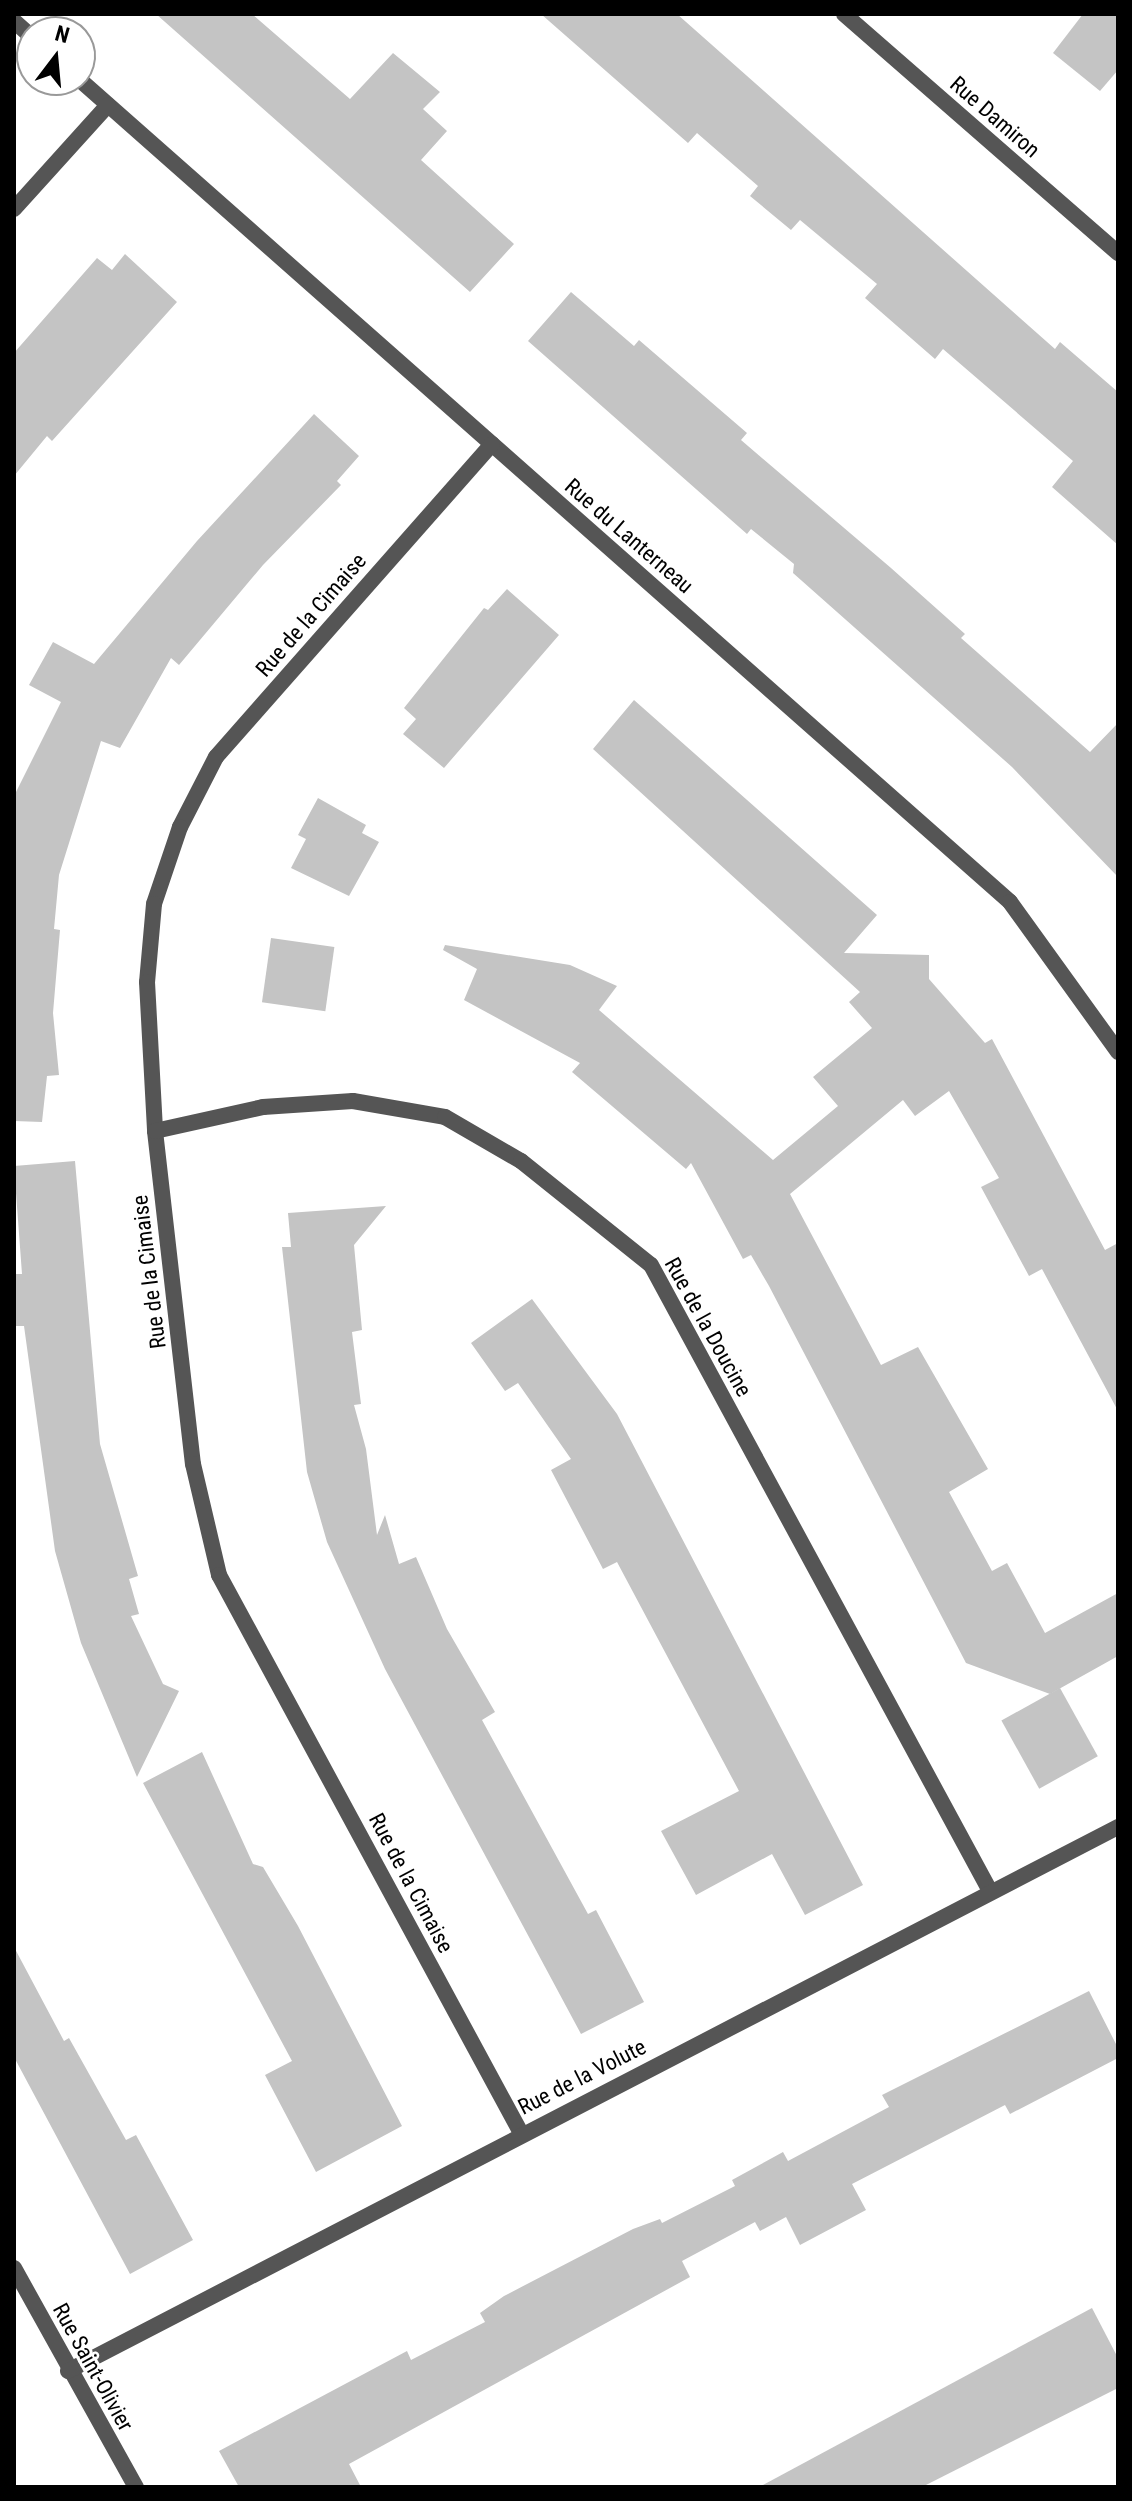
<!DOCTYPE html>
<style>
body{margin:0}
#map{position:relative;width:1132px;height:2501px;overflow:hidden;background:#fff;font-family:"Roboto Condensed",sans-serif}
div>[style]{position:absolute}
.building>*{inset:0;background:#c4c4c4;transform-origin:0 0}
.minor>*{height:16px;margin:-8px;padding:0 8px;transform-origin:8px;border-radius:8px;background:#555}
.tertiary>*{height:16px;margin:-8px;padding:0 8px;transform-origin:8px;border-radius:8px;background:#555}
span{translate:-50% -50%;white-space:nowrap;text-align:center;line-height:1.15;-webkit-text-stroke:6px #fff;paint-order:stroke}
.street-label{font-size:22px;color:#000}
.frame{position:absolute;inset:0;border:16px solid #000;pointer-events:none}
.north{position:absolute;left:16px;top:16px;width:80px;height:80px;box-sizing:border-box;background:#fff;border:2px solid #999;border-radius:50%;rotate:16deg;font-size:22px;font-weight:700;line-height:32px;text-align:center;color:#000}
.north::after{content:'';display:block;margin:auto;width:28px;height:36px;background:#000;clip-path:polygon(50% 0,100% 100%,50% 72%,0 100%)}
</style>
<div id="map">
<div class="building">
<div style="clip-path:polygon(156px 14px,252px 14px,350px 99px,393px 53px,440px 92px,423px 109px,447px 131px,421px 160px,514px 244px,470px 292px)"></div>
<div style="clip-path:polygon(541px 14px,677px 14px,1055px 349px,1060px 342px,1118px 392px,1118px 545px,1052px 487px,1073px 461px,943px 349px,935px 359px,865px 298px,877px 284px,800px 220px,791px 230px,750px 196px,758px 186px,697px 133px,688px 143px)"></div>
<div style="clip-path:polygon(1083px 14px,1118px 14px,1118px 70px,1100px 91px,1053px 53px)"></div>
<div style="clip-path:polygon(125px 254px,177px 302px,52px 441px,47px 436px,14px 476px,14px 353px,97px 258px,112px 270px)"></div>
<div style="clip-path:polygon(571px 292px,634px 346px,639px 340px,747px 433px,741px 440px,891px 568px,965px 634px,961px 638px,1090px 752px,1118px 723px,1118px 877px,1012px 767px,793px 573px,794px 564px,751px 529px,747px 534px,528px 341px)"></div>
<div style="clip-path:polygon(314px 414px,359px 456px,337px 481px,341px 485px,263px 565px,179px 665px,171px 658px,120px 748px,101px 741px,59px 875px,54px 929px,60px 930px,53px 1013px,59px 1075px,47px 1076px,42px 1122px,14px 1121px,14px 796px,61px 702px,29px 685px,53px 642px,94px 664px,197px 541px)"></div>
<div style="clip-path:polygon(507px 589px,559px 635px,444px 768px,403px 734px,416px 719px,404px 708px,484px 608px,488px 610px)"></div>
<div style="clip-path:polygon(634px 700px,877px 915px,844px 953px,929px 955px,929px 979px,985px 1043px,992px 1039px,1105px 1250px,1118px 1243px,1118px 1411px,1042px 1269px,1029px 1276px,981px 1187px,999px 1178px,949px 1091px,915px 1116px,903px 1100px,790px 1194px,881px 1365px,918px 1347px,988px 1469px,949px 1492px,992px 1571px,1007px 1563px,1045px 1633px,1118px 1593px,1118px 1656px,1050px 1694px,966px 1663px,769px 1286px,751px 1255px,743px 1259px,691px 1163px,686px 1169px,572px 1072px,580px 1063px,464px 1000px,477px 969px,443px 950px,445px 945px,570px 965px,617px 986px,599px 1010px,773px 1160px,838px 1106px,813px 1077px,872px 1028px,849px 1002px,860px 992px,593px 749px)"></div>
<div style="clip-path:polygon(318px 798px,366px 825px,362px 833px,379px 842px,349px 896px,291px 868px,306px 839px,298px 835px)"></div>
<div style="left:271px;top:938px;width:64px;height:65px;rotate:8deg"></div>
<div style="clip-path:polygon(75px 1161px,100px 1444px,138px 1576px,129px 1579px,139px 1614px,131px 1616px,163px 1684px,179px 1691px,137px 1777px,81px 1643px,55px 1551px,24px 1326px,14px 1326px,14px 1274px,22px 1274px,14px 1166px)"></div>
<div style="clip-path:polygon(386px 1206px,354px 1245px,362px 1330px,352px 1332px,361px 1404px,354px 1405px,366px 1449px,377px 1535px,385px 1515px,399px 1564px,416px 1557px,447px 1629px,495px 1712px,482px 1720px,588px 1914px,596px 1910px,644px 2002px,581px 2034px,385px 1669px,327px 1542px,307px 1472px,282px 1247px,291px 1247px,288px 1213px)"></div>
<div style="clip-path:polygon(532px 1299px,617px 1414px,863px 1885px,805px 1915px,772px 1854px,696px 1895px,661px 1831px,739px 1791px,617px 1562px,603px 1569px,551px 1470px,571px 1459px,518px 1383px,505px 1391px,471px 1343px)"></div>
<div style="left:1060px;top:1688px;width:78px;height:67px;rotate:61deg"></div>
<div style="clip-path:polygon(202px 1752px,253px 1864px,263px 1867px,298px 1926px,402px 2126px,316px 2172px,265px 2075px,292px 2061px,143px 1783px)"></div>
<div style="clip-path:polygon(14px 1947px,64px 2041px,69px 2038px,126px 2140px,136px 2135px,193px 2240px,130px 2274px,14px 2057px)"></div>
<div style="clip-path:polygon(1089px 1991px,1118px 2048px,1118px 2058px,1010px 2114px,1005px 2105px,852px 2184px,866px 2210px,800px 2245px,786px 2217px,760px 2231px,755px 2222px,682px 2261px,690px 2277px,349px 2464px,361px 2487px,239px 2487px,219px 2451px,407px 2351px,411px 2360px,485px 2322px,480px 2313px,504px 2296px,633px 2229px,660px 2219px,662px 2223px,735px 2186px,732px 2180px,783px 2152px,788px 2161px,889px 2107px,882px 2095px)"></div>
<div style="clip-path:polygon(1092px 2308px,1118px 2358px,1118px 2388px,922px 2487px,759px 2487px)"></div>
</div>
<div class="minor">
<div style="left:14px;top:21px;width:24px;rotate:42deg"></div>
<div style="left:80px;top:80px;width:1241px;rotate:41.47deg"></div>
<div style="left:1010px;top:902px;width:185px;rotate:54.2deg"></div>
<div style="left:14px;top:209px;width:140px;rotate:-47.9deg"></div>
<div style="left:492px;top:444px;width:417px;rotate:131.4deg"></div>
<div style="left:216px;top:757px;width:79px;rotate:117.2deg"></div>
<div style="left:180px;top:827px;width:81px;rotate:108.7deg"></div>
<div style="left:154px;top:904px;width:78px;rotate:95.1deg"></div>
<div style="left:147px;top:982px;width:149px;rotate:86.9deg"></div>
<div style="left:155px;top:1131px;width:335px;rotate:83.5deg"></div>
<div style="left:193px;top:1464px;width:114px;rotate:76.8deg"></div>
<div style="left:219px;top:1575px;width:634px;rotate:61.58deg"></div>
<div style="left:155px;top:1131px;width:111px;rotate:-12.5deg"></div>
<div style="left:263px;top:1107px;width:90px;rotate:-3.8deg"></div>
<div style="left:353px;top:1101px;width:93px;rotate:9.9deg"></div>
<div style="left:445px;top:1117px;width:88px;rotate:30.1deg"></div>
<div style="left:521px;top:1161px;width:166px;rotate:38.7deg"></div>
<div style="left:651px;top:1265px;width:712px;rotate:61.56deg"></div>
<div style="left:14px;top:2268px;width:251px;rotate:60.9deg"></div>
<div style="left:68px;top:2371px;width:1183px;rotate:-27.39deg"></div>
</div>
<div class="tertiary">
<div style="left:844px;top:14px;width:364px;rotate:41.1deg"></div>
</div>
<div class="street-label">
<span style="left:995px;top:117px;rotate:41deg">Rue Damiron</span>
<span style="left:629px;top:536px;rotate:41deg">Rue du Lanterneau</span>
<span style="left:311px;top:615px;rotate:-49deg">Rue de la Cimaise</span>
<span style="left:149px;top:1272px;rotate:-97deg">Rue de la Cimaise</span>
<span style="left:708px;top:1327px;rotate:61deg">Rue de la Doucine</span>
<span style="left:411px;top:1883px;rotate:62deg">Rue de la Cimaise</span>
<span style="left:582px;top:2077px;rotate:-27deg">Rue de la Volute</span>
<span style="left:93px;top:2367px;rotate:61deg">Rue Saint-Olivier</span>
</div>
<div class="frame"></div>
<div class="north">N</div>
</div>
